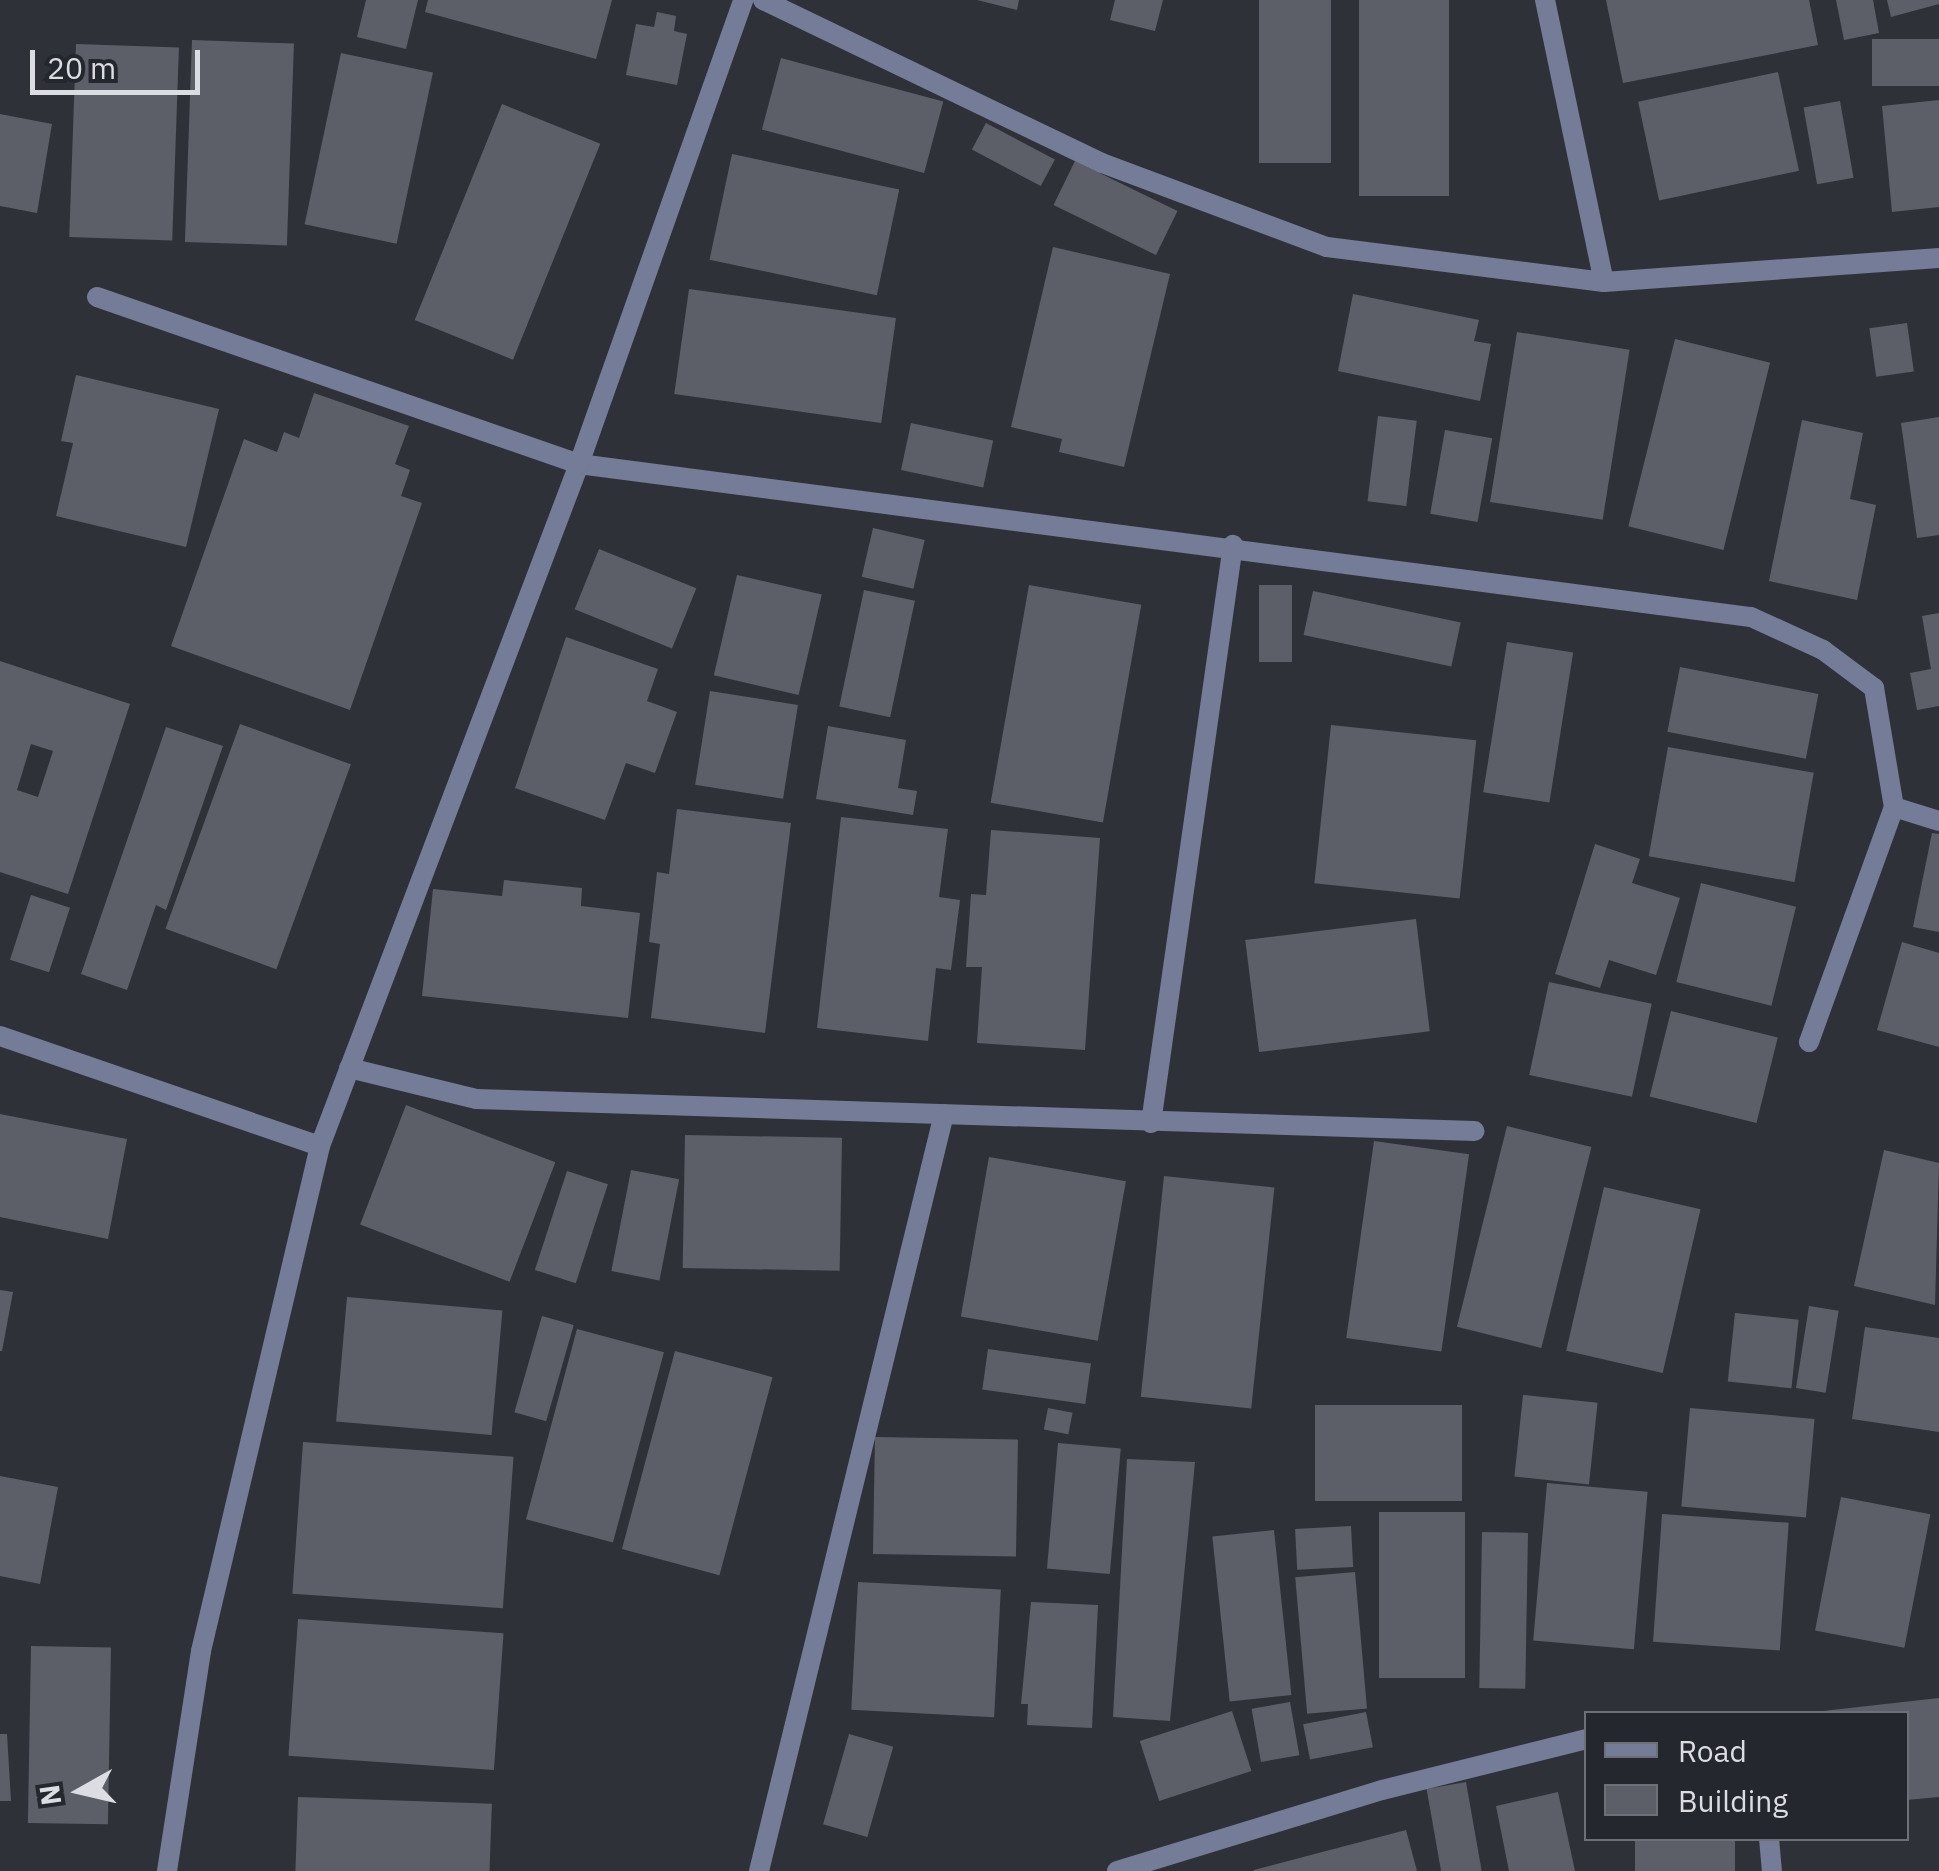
<!DOCTYPE html>
<style>
body{margin:0}
#map{position:relative;width:1939px;height:1871px;overflow:hidden;background:#2f3139;font-family:"IBM Plex Sans",sans-serif}
div>[style]{position:absolute}
.building>*{inset:0;background:#5d5f68;transform-origin:0 0}
.minor>*{height:20px;margin:-10px;padding:0 10px;transform-origin:10px;border-radius:10px;background:#747c97}
span{translate:-50% -50%;white-space:nowrap;text-align:center;line-height:1.15;-webkit-text-stroke:8px #25272f;paint-order:stroke}
.legend{position:absolute;left:1584px;top:1711px;width:325px;height:130px;box-sizing:border-box;background:#25272f;border:2px solid #6e7077;margin:0;padding:12px 18px;list-style:none;font-size:30px;color:#dcdde2}
.legend li{display:flex;align-items:center;gap:20px;height:50px}
.legend b{width:50px;border:2px solid #6e7077}
.north{position:absolute;left:30px;top:1741px;width:100px;height:100px;-webkit-text-stroke:8px #25272f;paint-order:stroke;rotate:262deg;font-size:28px;font-weight:700;line-height:40px;text-align:center;color:#dcdde2}
.north::after{content:'';display:block;margin:auto;width:35px;height:45px;background:#dcdde2;clip-path:polygon(50% 0,100% 100%,50% 72%,0 100%)}
.scale{position:absolute;left:30px;top:50px;width:170px;height:45px;box-sizing:border-box;border:5px solid #dcdde2;border-top:0;padding-left:12px;font-size:30px;line-height:35px;white-space:nowrap;color:#dcdde2;-webkit-text-stroke:8px #25272f;paint-order:stroke}
</style>
<div id="map">
<div class="building">
<div style="clip-path:polygon(366px 0,418px 0,406px 49px,357px 37px)"></div>
<div style="clip-path:polygon(428px 0,612px 0,596px 59px,425px 12px)"></div>
<div style="clip-path:polygon(977px 0,1019px 0,1017px 10px)"></div>
<div style="clip-path:polygon(1115px 0,1163px 0,1155px 31px,1110px 20px)"></div>
<div style="left:1259px;top:0;width:72px;height:163px"></div>
<div style="left:1359px;top:0;width:90px;height:196px"></div>
<div style="clip-path:polygon(1606px 0,1809px 0,1818px 45px,1623px 83px)"></div>
<div style="clip-path:polygon(1836px 0,1873px 0,1879px 33px,1844px 40px)"></div>
<div style="clip-path:polygon(1887px 0,1939px 0,1939px 4px,1891px 17px)"></div>
<div style="clip-path:polygon(657px 12px,676px 16px,674px 31px,687px 34px,677px 85px,626px 75px,636px 24px,654px 27px)"></div>
<div style="left:1939px;top:39px;width:47px;height:67px;rotate:90deg"></div>
<div style="left:192px;top:40px;width:102px;height:202px;rotate:2deg"></div>
<div style="left:76px;top:44px;width:103px;height:193px;rotate:2deg"></div>
<div style="left:341px;top:53px;width:94px;height:175px;rotate:12deg"></div>
<div style="left:781px;top:58px;width:168px;height:74px;rotate:15deg"></div>
<div style="left:1778px;top:72px;width:101px;height:143px;rotate:78deg"></div>
<div style="clip-path:polygon(1939px 100px,1939px 207px,1892px 212px,1882px 106px)"></div>
<div style="left:1840px;top:101px;width:78px;height:37px;rotate:80deg"></div>
<div style="left:502px;top:104px;width:106px;height:233px;rotate:22deg"></div>
<div style="clip-path:polygon(0 114px,52px 124px,37px 213px,0 206px)"></div>
<div style="left:986px;top:123px;width:78px;height:30px;rotate:28deg"></div>
<div style="left:732px;top:154px;width:171px;height:108px;rotate:12deg"></div>
<div style="left:1075px;top:161px;width:114px;height:49px;rotate:26deg"></div>
<div style="clip-path:polygon(1053px 247px,1170px 274px,1124px 467px,1059px 452px,1062px 439px,1011px 427px)"></div>
<div style="left:689px;top:289px;width:209px;height:106px;rotate:8deg"></div>
<div style="clip-path:polygon(1353px 294px,1479px 320px,1474px 341px,1491px 344px,1480px 401px,1338px 371px)"></div>
<div style="left:1907px;top:323px;width:49px;height:38px;rotate:82deg"></div>
<div style="left:1517px;top:332px;width:114px;height:172px;rotate:9deg"></div>
<div style="left:1675px;top:339px;width:98px;height:193px;rotate:14deg"></div>
<div style="clip-path:polygon(76px 375px,219px 409px,186px 547px,56px 516px,73px 443px,61px 441px)"></div>
<div style="clip-path:polygon(314px 393px,409px 426px,395px 464px,410px 470px,401px 496px,422px 503px,350px 710px,171px 646px,244px 439px,277px 452px,284px 432px,299px 438px)"></div>
<div style="left:1378px;top:416px;width:39px;height:86px;rotate:7deg"></div>
<div style="clip-path:polygon(1939px 417px,1939px 535px,1917px 538px,1901px 423px)"></div>
<div style="clip-path:polygon(1802px 420px,1863px 433px,1850px 499px,1876px 505px,1857px 600px,1769px 581px)"></div>
<div style="left:911px;top:423px;width:84px;height:48px;rotate:12deg"></div>
<div style="left:1445px;top:430px;width:48px;height:85px;rotate:10deg"></div>
<div style="left:873px;top:528px;width:53px;height:50px;rotate:13deg"></div>
<div style="left:599px;top:549px;width:105px;height:65px;rotate:22deg"></div>
<div style="left:737px;top:575px;width:87px;height:103px;rotate:13deg"></div>
<div style="left:1029px;top:585px;width:114px;height:221px;rotate:10deg"></div>
<div style="left:1259px;top:585px;width:33px;height:77px"></div>
<div style="left:864px;top:590px;width:52px;height:119px;rotate:12deg"></div>
<div style="left:1313px;top:591px;width:151px;height:45px;rotate:12deg"></div>
<div style="clip-path:polygon(1939px 613px,1939px 706px,1917px 710px,1910px 673px,1931px 669px,1922px 616px)"></div>
<div style="clip-path:polygon(566px 637px,658px 669px,647px 701px,677px 712px,655px 773px,626px 763px,605px 820px,515px 788px)"></div>
<div style="left:1507px;top:642px;width:67px;height:152px;rotate:9deg"></div>
<div style="clip-path:polygon(evenodd,0 661px,130px 704px,68px 894px,0 872px,0 661px,31px 744px,53px 751px,38px 797px,17px 790px,31px 744px)"></div>
<div style="left:1680px;top:667px;width:141px;height:66px;rotate:11deg"></div>
<div style="left:710px;top:691px;width:89px;height:95px;rotate:9deg"></div>
<div style="left:240px;top:724px;width:118px;height:218px;rotate:20deg"></div>
<div style="left:1331px;top:725px;width:146px;height:159px;rotate:6deg"></div>
<div style="clip-path:polygon(828px 726px,906px 740px,898px 788px,917px 791px,913px 815px,816px 799px)"></div>
<div style="clip-path:polygon(166px 727px,223px 746px,166px 910px,156px 905px,127px 990px,81px 974px)"></div>
<div style="left:1668px;top:747px;width:148px;height:111px;rotate:10deg"></div>
<div style="clip-path:polygon(677px 809px,791px 823px,765px 1033px,651px 1018px,660px 944px,649px 942px,657px 872px,669px 874px)"></div>
<div style="clip-path:polygon(841px 817px,948px 829px,939px 897px,960px 900px,951px 970px,936px 968px,928px 1041px,817px 1028px)"></div>
<div style="clip-path:polygon(991px 830px,1100px 838px,1085px 1050px,977px 1043px,982px 967px,966px 967px,971px 894px,986px 895px)"></div>
<div style="clip-path:polygon(1932px 833px,1939px 834px,1939px 932px,1913px 927px)"></div>
<div style="clip-path:polygon(1595px 844px,1640px 859px,1632px 883px,1680px 898px,1656px 975px,1609px 960px,1600px 988px,1555px 974px)"></div>
<div style="clip-path:polygon(504px 880px,582px 888px,581px 906px,640px 913px,628px 1018px,422px 996px,433px 889px,502px 896px)"></div>
<div style="left:1701px;top:883px;width:98px;height:102px;rotate:14deg"></div>
<div style="left:31px;top:895px;width:41px;height:68px;rotate:18deg"></div>
<div style="left:1416px;top:919px;width:113px;height:172px;rotate:83deg"></div>
<div style="clip-path:polygon(1902px 942px,1939px 953px,1939px 1047px,1877px 1030px)"></div>
<div style="left:1549px;top:982px;width:105px;height:95px;rotate:12deg"></div>
<div style="left:1671px;top:1011px;width:110px;height:88px;rotate:14deg"></div>
<div style="left:406px;top:1105px;width:160px;height:128px;rotate:21deg"></div>
<div style="clip-path:polygon(0 1114px,127px 1139px,108px 1239px,0 1217px)"></div>
<div style="left:1507px;top:1126px;width:87px;height:207px;rotate:14deg"></div>
<div style="left:685px;top:1135px;width:157px;height:133px;rotate:1deg"></div>
<div style="left:1374px;top:1141px;width:96px;height:199px;rotate:8deg"></div>
<div style="clip-path:polygon(1884px 1150px,1939px 1163px,1935px 1305px,1854px 1286px)"></div>
<div style="left:989px;top:1157px;width:139px;height:162px;rotate:10deg"></div>
<div style="left:631px;top:1170px;width:49px;height:103px;rotate:11deg"></div>
<div style="left:567px;top:1171px;width:43px;height:104px;rotate:18deg"></div>
<div style="left:1164px;top:1176px;width:111px;height:222px;rotate:6deg"></div>
<div style="left:1604px;top:1187px;width:99px;height:168px;rotate:13deg"></div>
<div style="clip-path:polygon(0 1290px,13px 1292px,2px 1351px,0 1351px)"></div>
<div style="left:347px;top:1297px;width:156px;height:125px;rotate:5deg"></div>
<div style="left:1809px;top:1306px;width:30px;height:83px;rotate:9deg"></div>
<div style="left:1735px;top:1313px;width:64px;height:69px;rotate:6deg"></div>
<div style="left:542px;top:1316px;width:33px;height:100px;rotate:16deg"></div>
<div style="clip-path:polygon(1865px 1327px,1939px 1338px,1939px 1432px,1852px 1419px)"></div>
<div style="left:577px;top:1329px;width:90px;height:197px;rotate:15deg"></div>
<div style="left:988px;top:1349px;width:104px;height:41px;rotate:8deg"></div>
<div style="left:675px;top:1351px;width:101px;height:205px;rotate:15deg"></div>
<div style="left:1523px;top:1395px;width:75px;height:82px;rotate:6deg"></div>
<div style="left:1315px;top:1405px;width:147px;height:96px"></div>
<div style="left:1048px;top:1408px;width:25px;height:22px;rotate:11deg"></div>
<div style="left:1690px;top:1408px;width:125px;height:99px;rotate:5deg"></div>
<div style="left:875px;top:1437px;width:143px;height:117px;rotate:1deg"></div>
<div style="left:303px;top:1442px;width:211px;height:152px;rotate:4deg"></div>
<div style="left:1058px;top:1443px;width:63px;height:126px;rotate:5deg"></div>
<div style="clip-path:polygon(1127px 1459px,1195px 1462px,1170px 1721px,1113px 1717px)"></div>
<div style="clip-path:polygon(0 1476px,58px 1487px,40px 1584px,0 1576px)"></div>
<div style="left:1547px;top:1483px;width:101px;height:158px;rotate:5deg"></div>
<div style="left:1841px;top:1497px;width:91px;height:136px;rotate:11deg"></div>
<div style="left:1379px;top:1512px;width:86px;height:166px"></div>
<div style="left:1662px;top:1514px;width:127px;height:128px;rotate:4deg"></div>
<div style="left:1351px;top:1526px;width:41px;height:56px;rotate:87deg"></div>
<div style="left:1274px;top:1530px;width:166px;height:62px;rotate:84deg"></div>
<div style="left:1482px;top:1532px;width:46px;height:156px;rotate:1deg"></div>
<div style="left:1355px;top:1572px;width:137px;height:60px;rotate:85deg"></div>
<div style="left:858px;top:1582px;width:143px;height:128px;rotate:3deg"></div>
<div style="clip-path:polygon(1031px 1602px,1098px 1605px,1092px 1728px,1027px 1725px,1028px 1704px,1021px 1704px)"></div>
<div style="left:298px;top:1619px;width:206px;height:137px;rotate:4deg"></div>
<div style="left:31px;top:1646px;width:80px;height:177px;rotate:1deg"></div>
<div style="clip-path:polygon(1939px 1698px,1939px 1797px,1906px 1800px,1906px 1714px,1796px 1714px)"></div>
<div style="left:1290px;top:1702px;width:54px;height:39px;rotate:80deg"></div>
<div style="left:1232px;top:1711px;width:63px;height:97px;rotate:72deg"></div>
<div style="left:1366px;top:1712px;width:36px;height:64px;rotate:79deg"></div>
<div style="clip-path:polygon(0 1734px,7px 1734px,11px 1801px,0 1801px)"></div>
<div style="left:849px;top:1734px;width:46px;height:94px;rotate:16deg"></div>
<div style="left:1466px;top:1782px;width:90px;height:40px;rotate:80deg"></div>
<div style="clip-path:polygon(1558px 1792px,1575px 1871px,1509px 1871px,1496px 1806px)"></div>
<div style="left:298px;top:1797px;width:194px;height:74px;rotate:2deg"></div>
<div style="clip-path:polygon(1406px 1830px,1417px 1871px,1254px 1871px,1254px 1870px)"></div>
<div style="left:1635px;top:1838px;width:100px;height:34px"></div>
</div>
<div class="minor">
<div style="left:763px;top:0;width:376px;rotate:25.7deg"></div>
<div style="left:1102px;top:163px;width:240px;rotate:20.5deg"></div>
<div style="left:1327px;top:247px;width:279px;rotate:7.2deg"></div>
<div style="left:1604px;top:282px;width:336px;rotate:-4.1deg"></div>
<div style="left:1545px;top:0;width:288px;rotate:78.2deg"></div>
<div style="left:97px;top:297px;width:510px;rotate:19.11deg"></div>
<div style="left:579px;top:464px;width:1182px;rotate:7.44deg"></div>
<div style="left:1751px;top:617px;width:79px;rotate:24.6deg"></div>
<div style="left:1823px;top:650px;width:64px;rotate:36.7deg"></div>
<div style="left:1874px;top:688px;width:121px;rotate:80.5deg"></div>
<div style="left:1894px;top:807px;width:250px;rotate:109.9deg"></div>
<div style="left:1894px;top:807px;width:47px;rotate:17.3deg"></div>
<div style="left:0;top:1036px;width:338px;rotate:19deg"></div>
<div style="left:349px;top:1068px;width:131px;rotate:13.7deg"></div>
<div style="left:476px;top:1099px;width:999px;rotate:1.84deg"></div>
<div style="left:1151px;top:1123px;width:584px;rotate:-81.93deg"></div>
<div style="left:1769px;top:1838px;width:33px;rotate:85deg"></div>
<div style="left:167px;top:1871px;width:223px;rotate:-81.2deg"></div>
<div style="left:201px;top:1651px;width:519px;rotate:-76.74deg"></div>
<div style="left:320px;top:1146px;width:730px;rotate:-69.2deg"></div>
<div style="left:579px;top:464px;width:492px;rotate:-70.5deg"></div>
<div style="left:759px;top:1871px;width:779px;rotate:-76.27deg"></div>
<div style="left:1117px;top:1871px;width:277px;rotate:-17deg"></div>
<div style="left:1382px;top:1790px;width:210px;rotate:-14deg"></div>
</div>
<ul class="legend">
<li><b style="height:12px;background:#747c97"></b>Road</li>
<li><b style="height:28px;background:#5d5f68"></b>Building</li>
</ul>
<div class="north">N</div>
<div class="scale">20 m</div>
</div>
